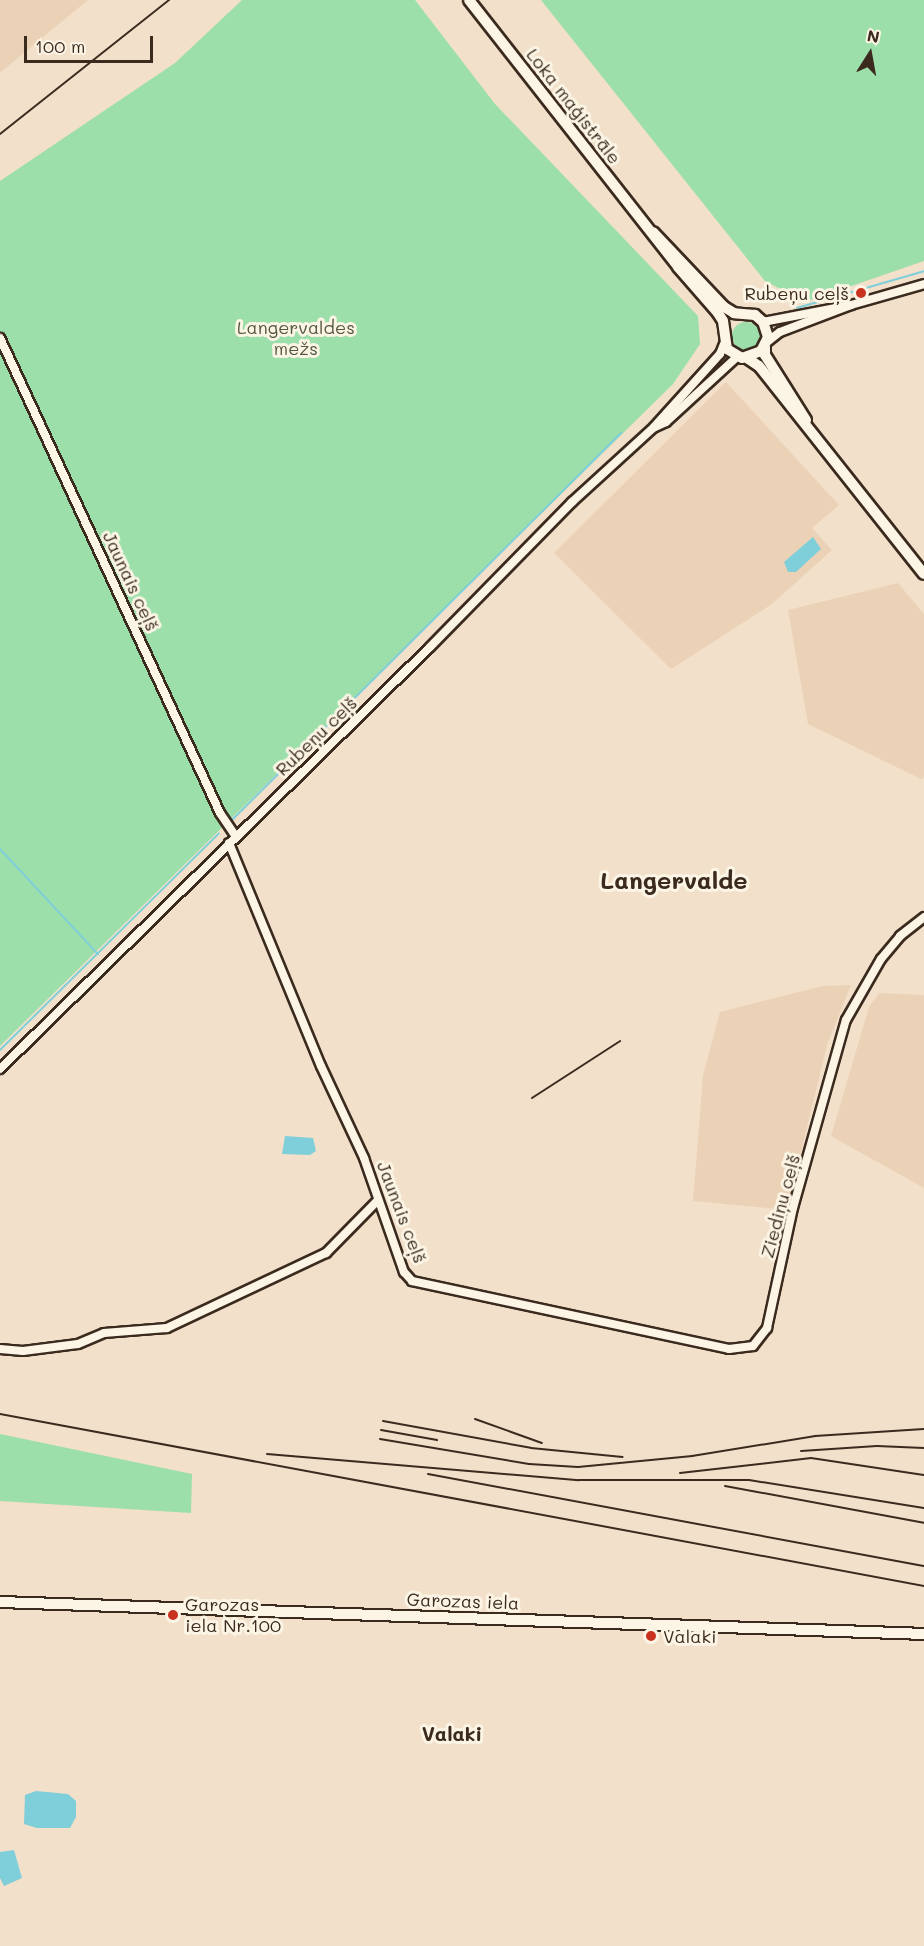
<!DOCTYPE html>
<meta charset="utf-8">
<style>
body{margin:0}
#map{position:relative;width:924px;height:1946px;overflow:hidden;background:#f2e0ca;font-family:Mali,sans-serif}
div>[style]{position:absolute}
.built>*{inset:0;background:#ebd2b7}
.green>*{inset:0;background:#9cdfaa}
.round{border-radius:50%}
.water>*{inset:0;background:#7fcfda}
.stream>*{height:2px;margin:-1px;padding:0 1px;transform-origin:1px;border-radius:1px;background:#7fcfda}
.roads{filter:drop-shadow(2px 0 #3b2a1e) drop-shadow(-2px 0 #3b2a1e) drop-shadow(0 2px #3b2a1e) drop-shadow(0 -2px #3b2a1e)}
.minor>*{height:8px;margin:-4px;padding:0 4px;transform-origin:4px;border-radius:4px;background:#fcf5e5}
.major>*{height:10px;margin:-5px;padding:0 5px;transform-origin:5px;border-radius:5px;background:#fcf5e5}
.rail>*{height:2px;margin:-1px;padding:0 1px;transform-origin:1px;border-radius:1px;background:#3b2a1e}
.dots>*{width:16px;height:16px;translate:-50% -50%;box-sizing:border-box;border:3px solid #fcf5e5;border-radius:50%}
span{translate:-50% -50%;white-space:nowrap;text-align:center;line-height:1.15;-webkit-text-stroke:6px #fcf5e5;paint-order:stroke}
.street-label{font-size:18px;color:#3b2a1e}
.poi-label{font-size:18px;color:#3b2a1e}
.right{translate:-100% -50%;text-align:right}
.left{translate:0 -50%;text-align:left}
.park-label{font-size:18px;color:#535741}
.neighbourhood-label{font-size:20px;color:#3b2a1e;font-weight:700}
.district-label{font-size:24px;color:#3b2a1e;font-weight:700}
.north{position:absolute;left:840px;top:24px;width:60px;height:60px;-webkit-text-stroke:4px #fcf5e5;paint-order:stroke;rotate:11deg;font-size:16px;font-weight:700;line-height:24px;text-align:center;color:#3b2a1e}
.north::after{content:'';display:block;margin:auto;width:21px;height:27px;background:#3b2a1e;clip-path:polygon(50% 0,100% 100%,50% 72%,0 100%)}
.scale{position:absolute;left:24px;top:36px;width:129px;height:27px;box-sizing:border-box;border:3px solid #3b2a1e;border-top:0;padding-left:8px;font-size:18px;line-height:21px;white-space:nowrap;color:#3b2a1e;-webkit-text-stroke:4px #fcf5e5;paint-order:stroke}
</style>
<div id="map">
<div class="built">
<div style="clip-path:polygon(0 0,88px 0,0 73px)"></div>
<div style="clip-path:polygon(726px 382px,839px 505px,812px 528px,832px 550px,772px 604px,671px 669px,554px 553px)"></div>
<div style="clip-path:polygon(898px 583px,924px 614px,924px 777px,921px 779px,808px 724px,788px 610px)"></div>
<div style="clip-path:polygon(851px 985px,827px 1045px,787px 1210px,693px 1201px,703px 1075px,720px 1012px,822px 986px)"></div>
<div style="clip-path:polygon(879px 993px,924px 995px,924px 1188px,831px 1136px,869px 1007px)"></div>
</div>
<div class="green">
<div style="clip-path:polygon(242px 0,415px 0,495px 104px,698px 316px,700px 344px,673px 384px,0 1046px,0 181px,175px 63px)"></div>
<div style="clip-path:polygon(541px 0,924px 0,924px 261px,805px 302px,765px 281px)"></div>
<div class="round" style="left:732px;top:322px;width:28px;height:28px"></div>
<div style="clip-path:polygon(0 1434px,192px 1474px,191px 1513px,0 1501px)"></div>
</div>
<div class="water">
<div style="clip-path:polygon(813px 537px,821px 549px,796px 572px,788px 572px,784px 562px)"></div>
<div style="clip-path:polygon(285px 1136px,313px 1138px,316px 1151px,310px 1155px,282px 1154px)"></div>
<div style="clip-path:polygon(36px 1791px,68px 1794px,76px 1801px,76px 1817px,70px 1828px,37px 1828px,24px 1824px,25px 1795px)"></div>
<div style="clip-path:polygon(14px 1850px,22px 1878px,4px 1886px,0 1878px,0 1852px)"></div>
</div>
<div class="stream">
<div style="left:797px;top:308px;width:132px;rotate:-16.2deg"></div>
<div style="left:232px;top:820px;width:549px;rotate:-44.85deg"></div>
<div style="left:0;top:849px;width:144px;rotate:47deg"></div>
<div style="left:0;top:1050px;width:308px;rotate:-44.7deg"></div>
</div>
<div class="roads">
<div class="minor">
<div style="left:763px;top:322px;width:90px;rotate:-10.9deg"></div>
<div style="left:851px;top:305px;width:76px;rotate:-16deg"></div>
<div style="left:0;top:338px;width:523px;rotate:65.15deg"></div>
<div style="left:220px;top:813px;width:29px;rotate:56deg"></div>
<div style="left:767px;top:342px;width:16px;rotate:-38deg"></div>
<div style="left:780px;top:332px;width:76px;rotate:-20.8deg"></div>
<div style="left:655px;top:427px;width:12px;rotate:-24deg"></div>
<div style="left:666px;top:422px;width:96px;rotate:-42.5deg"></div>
<div style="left:229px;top:843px;width:241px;rotate:67.6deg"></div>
<div style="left:321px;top:1066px;width:102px;rotate:64.9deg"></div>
<div style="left:364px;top:1158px;width:121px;rotate:70.7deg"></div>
<div style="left:404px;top:1272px;width:12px;rotate:48deg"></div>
<div style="left:412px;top:1281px;width:324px;rotate:12.1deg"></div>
<div style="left:729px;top:1349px;width:24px;rotate:-7deg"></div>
<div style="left:753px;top:1346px;width:23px;rotate:-52deg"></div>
<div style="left:767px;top:1328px;width:123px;rotate:-77.8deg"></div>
<div style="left:793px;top:1208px;width:195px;rotate:-74.3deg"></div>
<div style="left:846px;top:1020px;width:70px;rotate:-60.2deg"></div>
<div style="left:881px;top:959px;width:30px;rotate:-50deg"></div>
<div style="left:900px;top:936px;width:31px;rotate:-38deg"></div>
<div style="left:0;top:1069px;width:602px;rotate:-44.46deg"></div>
<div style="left:430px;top:647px;width:203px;rotate:-45.6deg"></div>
<div style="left:572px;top:502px;width:111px;rotate:-42.4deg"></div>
<div style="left:654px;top:427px;width:98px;rotate:-47.9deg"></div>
<div style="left:720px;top:354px;width:11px;rotate:-68deg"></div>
<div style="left:0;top:1349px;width:23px;rotate:5deg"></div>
<div style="left:23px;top:1351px;width:55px;rotate:-7.3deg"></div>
<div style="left:78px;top:1344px;width:28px;rotate:-23deg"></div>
<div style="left:104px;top:1333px;width:63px;rotate:-4.5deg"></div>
<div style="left:167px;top:1328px;width:176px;rotate:-25.3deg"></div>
<div style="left:326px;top:1253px;width:74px;rotate:-45.5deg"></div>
</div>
<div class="major">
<div style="left:469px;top:0;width:339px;rotate:51.9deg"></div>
<div style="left:678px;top:267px;width:61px;rotate:49deg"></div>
<div style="left:718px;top:313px;width:9px;rotate:58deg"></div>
<div style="left:723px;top:321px;width:28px;rotate:82deg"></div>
<div style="left:727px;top:349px;width:17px;rotate:31deg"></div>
<div style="left:742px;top:358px;width:20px;rotate:-20deg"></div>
<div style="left:761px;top:351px;width:16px;rotate:-63deg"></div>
<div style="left:768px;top:337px;width:16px;rotate:-108deg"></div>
<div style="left:763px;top:322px;width:11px;rotate:-139deg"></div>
<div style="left:755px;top:315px;width:21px;rotate:-175deg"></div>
<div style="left:734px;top:313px;width:12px;rotate:-149deg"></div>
<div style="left:724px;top:307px;width:103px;rotate:-133.4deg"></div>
<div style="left:765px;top:347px;width:8px;rotate:90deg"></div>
<div style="left:765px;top:355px;width:77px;rotate:57.8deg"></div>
<div style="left:747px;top:358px;width:14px;rotate:34deg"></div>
<div style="left:759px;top:366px;width:265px;rotate:51.6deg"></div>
<div style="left:0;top:1602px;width:925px;rotate:1.98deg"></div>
</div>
</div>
<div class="rail">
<div style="left:0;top:134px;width:216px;rotate:-38.4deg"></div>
<div style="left:532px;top:1098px;width:105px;rotate:-32.9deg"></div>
<div style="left:0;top:1414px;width:940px;rotate:10.54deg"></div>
<div style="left:475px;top:1419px;width:71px;rotate:19.7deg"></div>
<div style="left:383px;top:1421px;width:150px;rotate:10.3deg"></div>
<div style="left:531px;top:1448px;width:92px;rotate:5.6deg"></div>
<div style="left:381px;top:1430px;width:57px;rotate:10.1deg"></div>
<div style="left:380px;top:1439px;width:151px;rotate:9.5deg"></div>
<div style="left:529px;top:1464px;width:49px;rotate:3.5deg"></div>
<div style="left:578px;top:1467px;width:115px;rotate:-5.5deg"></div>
<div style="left:692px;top:1456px;width:125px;rotate:-9.2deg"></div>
<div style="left:815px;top:1436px;width:109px;rotate:-3.7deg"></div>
<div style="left:801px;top:1451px;width:76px;rotate:-3.8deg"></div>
<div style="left:877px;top:1446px;width:47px;rotate:2.4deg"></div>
<div style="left:267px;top:1454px;width:313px;rotate:4.8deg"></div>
<div style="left:579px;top:1480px;width:170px"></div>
<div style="left:749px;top:1480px;width:177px;rotate:9.1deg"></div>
<div style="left:680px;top:1473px;width:132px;rotate:-6.5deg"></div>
<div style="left:811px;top:1458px;width:114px;rotate:8.6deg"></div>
<div style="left:428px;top:1474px;width:504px;rotate:10.51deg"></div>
<div style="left:725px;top:1486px;width:202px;rotate:10.5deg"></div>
</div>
<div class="dots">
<div style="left:861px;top:293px;background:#c8321e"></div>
<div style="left:173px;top:1615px;background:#c8321e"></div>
<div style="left:651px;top:1636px;background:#c8321e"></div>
</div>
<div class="street-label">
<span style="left:574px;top:106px;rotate:52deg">Loka maģistrāle</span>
<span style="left:131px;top:581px;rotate:65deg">Jaunais ceļš</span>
<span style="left:316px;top:736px;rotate:-44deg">Rubeņu ceļš</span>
<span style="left:780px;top:1206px;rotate:-75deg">Ziediņu ceļš</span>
<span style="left:402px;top:1212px;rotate:69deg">Jaunais ceļš</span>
<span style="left:463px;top:1601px;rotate:2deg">Garozas iela</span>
</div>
<div class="poi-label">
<span class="right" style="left:849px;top:293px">Rubeņu ceļš</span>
<span class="left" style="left:185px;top:1615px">Garozas<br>iela Nr.100</span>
<span class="left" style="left:663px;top:1636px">Valaki</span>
</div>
<div class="park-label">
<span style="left:296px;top:338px">Langervaldes<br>mežs</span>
</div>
<div class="neighbourhood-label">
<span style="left:452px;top:1733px">Valaki</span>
</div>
<div class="district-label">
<span style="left:674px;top:880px">Langervalde</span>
</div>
<div class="north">N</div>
<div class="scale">100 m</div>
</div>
